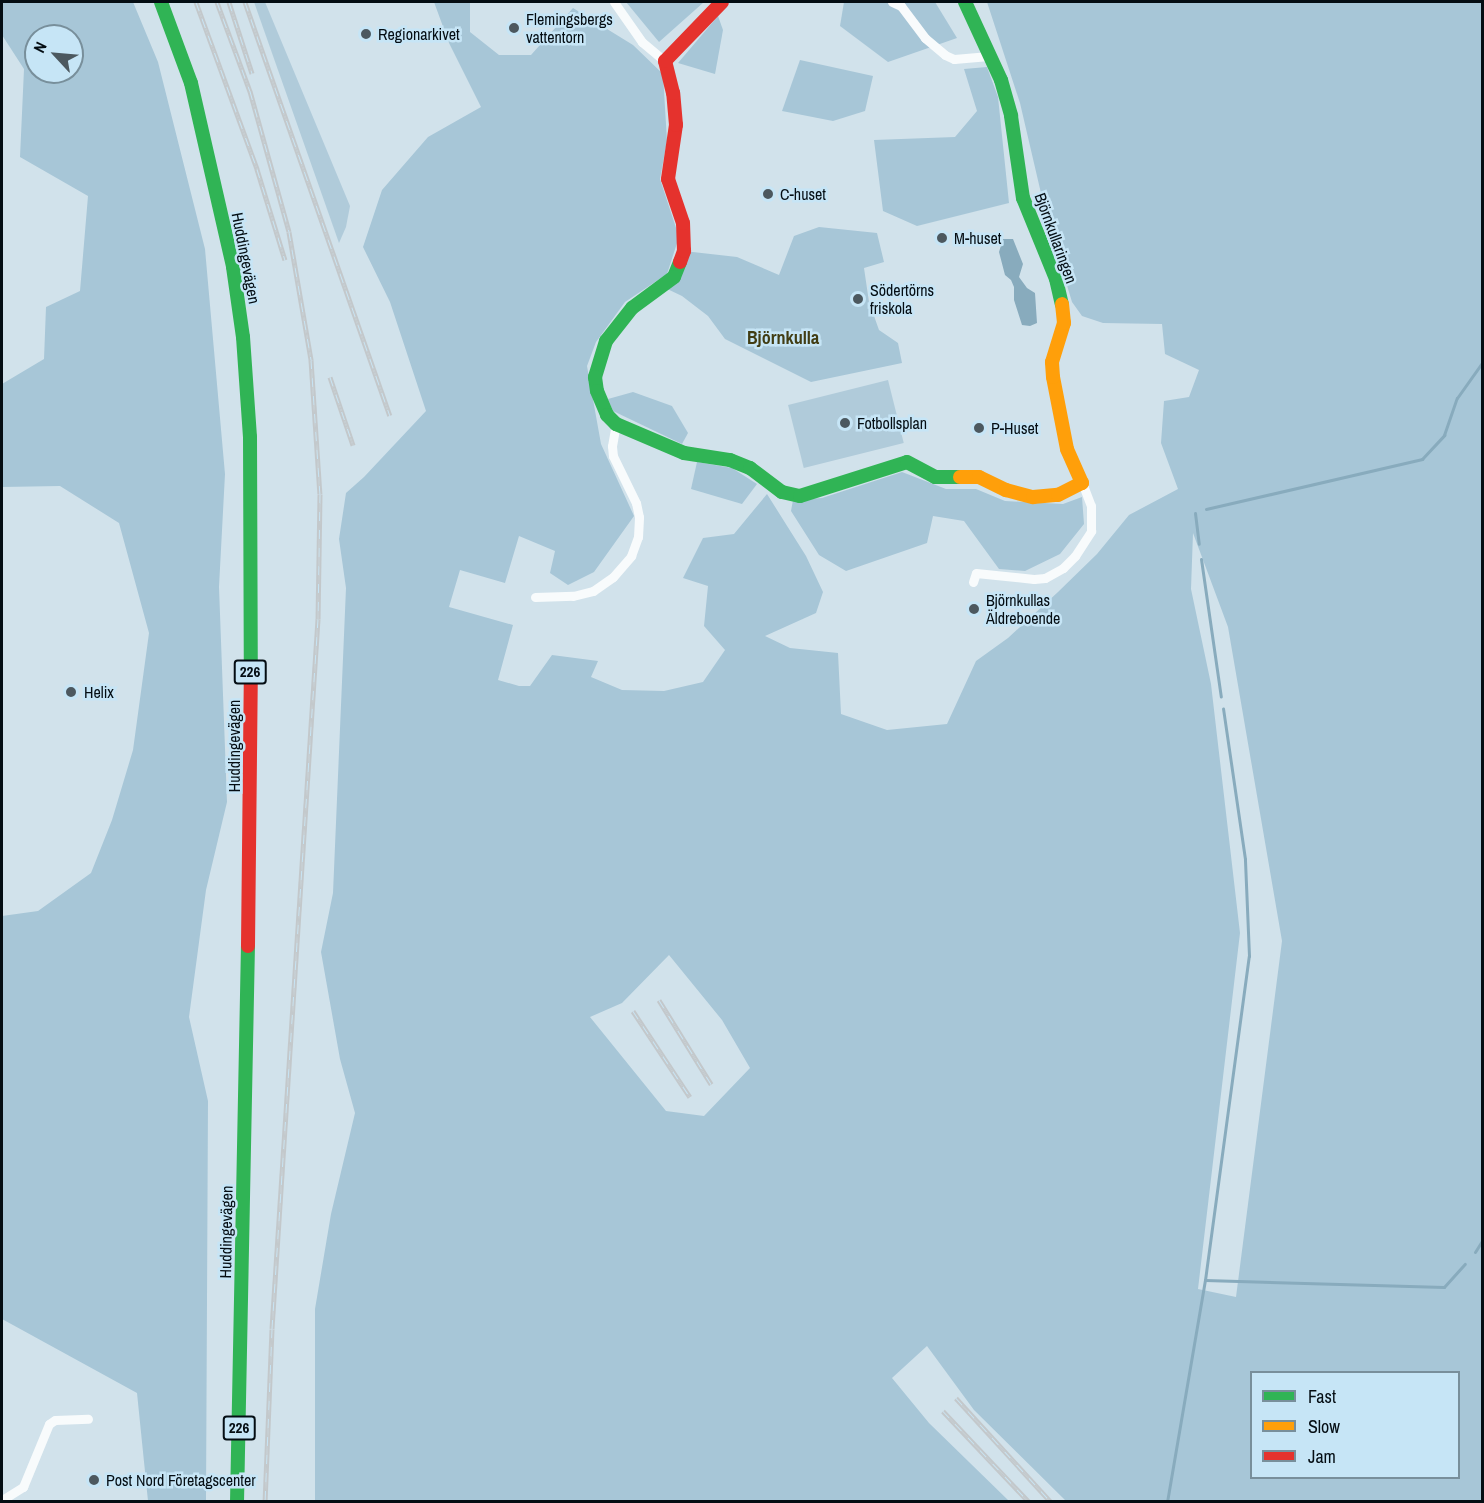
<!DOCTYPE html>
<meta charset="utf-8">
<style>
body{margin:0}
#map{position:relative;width:1484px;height:1503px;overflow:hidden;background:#d1e2eb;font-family:"Archivo Narrow",sans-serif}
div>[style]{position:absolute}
.green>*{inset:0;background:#b0cbda;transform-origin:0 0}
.forest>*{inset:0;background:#a7c6d7}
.water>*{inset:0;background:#88abbd}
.stream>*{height:3px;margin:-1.5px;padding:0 1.5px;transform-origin:1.5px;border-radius:1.5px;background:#88abbd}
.street>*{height:9px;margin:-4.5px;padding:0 4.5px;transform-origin:4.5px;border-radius:4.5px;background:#f8fbfc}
.fast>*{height:14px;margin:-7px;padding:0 7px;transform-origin:7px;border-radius:7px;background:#30b455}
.slow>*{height:14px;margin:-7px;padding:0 7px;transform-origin:7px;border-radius:7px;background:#ff9f0a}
.jam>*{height:14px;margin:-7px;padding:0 7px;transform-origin:7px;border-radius:7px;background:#e5322d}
.rail>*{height:5px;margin-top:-2.5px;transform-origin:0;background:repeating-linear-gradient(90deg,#c6e5f6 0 9px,#c3c8cb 0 18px);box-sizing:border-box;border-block:2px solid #c3c8cb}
.dots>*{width:16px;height:16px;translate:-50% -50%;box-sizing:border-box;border:3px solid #c6e5f6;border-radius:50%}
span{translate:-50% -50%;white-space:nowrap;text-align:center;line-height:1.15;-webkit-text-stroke:5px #c6e5f6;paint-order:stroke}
.shield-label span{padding:2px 4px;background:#c6e5f6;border:2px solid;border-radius:4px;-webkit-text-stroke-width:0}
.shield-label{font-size:15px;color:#040d13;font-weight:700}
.poi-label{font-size:16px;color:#040d13}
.left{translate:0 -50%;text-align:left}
.street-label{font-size:16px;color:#040d13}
.neighbourhood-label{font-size:18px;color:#413d14;font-weight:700}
.frame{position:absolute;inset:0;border:3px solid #040d13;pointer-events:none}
.legend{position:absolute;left:1250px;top:1371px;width:210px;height:108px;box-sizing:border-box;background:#c6e5f6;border:2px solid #788f9b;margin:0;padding:8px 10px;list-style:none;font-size:18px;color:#040d13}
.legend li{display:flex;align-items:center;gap:12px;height:30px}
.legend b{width:30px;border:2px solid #788f9b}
.north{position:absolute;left:24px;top:24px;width:60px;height:60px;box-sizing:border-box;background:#c6e5f6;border:2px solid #788f9b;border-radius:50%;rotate:296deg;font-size:16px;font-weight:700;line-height:24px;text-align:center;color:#040d13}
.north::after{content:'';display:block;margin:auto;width:21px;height:27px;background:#4c585f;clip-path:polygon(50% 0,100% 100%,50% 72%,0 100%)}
</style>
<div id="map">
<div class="green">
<div style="clip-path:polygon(254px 2px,265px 2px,350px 206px,346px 227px,339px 243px)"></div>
<div style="left:888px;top:380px;width:65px;height:103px;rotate:76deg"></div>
</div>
<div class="forest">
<div style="clip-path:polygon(evenodd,2px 2px,133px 2px,158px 62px,205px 249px,225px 474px,219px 587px,227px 802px,206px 890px,189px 1017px,208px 1101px,206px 1501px,148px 1501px,137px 1393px,2px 1319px,2px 916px,38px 911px,91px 873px,112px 820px,133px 750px,149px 633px,119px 523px,60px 486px,2px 487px,2px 384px,44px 359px,46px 307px,80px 291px,88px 196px,20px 157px,24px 69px,2px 35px,2px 2px,36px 36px,72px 36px,72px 72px,36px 72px,36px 36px)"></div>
<div style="clip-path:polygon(evenodd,434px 2px,470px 2px,470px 32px,499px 55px,531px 55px,573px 8px,633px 45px,663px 74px,667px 141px,660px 179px,679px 237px,667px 274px,625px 302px,596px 342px,587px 366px,601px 444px,634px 516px,594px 572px,568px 585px,550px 573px,555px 551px,519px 536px,505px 583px,460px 570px,449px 607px,513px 625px,498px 680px,519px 686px,530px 686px,552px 655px,598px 661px,591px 677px,622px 690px,664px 691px,703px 682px,725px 650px,704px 626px,708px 586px,683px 578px,703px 538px,734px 534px,767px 494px,806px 556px,823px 592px,816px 613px,765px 636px,790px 648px,838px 653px,841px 714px,887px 730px,947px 724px,976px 661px,1008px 638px,1058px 592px,1097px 554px,1129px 515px,1178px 489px,1161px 443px,1164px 401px,1189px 397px,1199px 370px,1165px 354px,1162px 324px,1103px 323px,1082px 316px,1072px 302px,1047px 219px,1020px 103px,987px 2px,1482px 2px,1482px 1501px,1066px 1501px,974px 1410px,927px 1346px,892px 1378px,929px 1423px,1009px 1501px,315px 1502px,315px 1309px,331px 1214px,355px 1113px,340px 1059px,321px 952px,333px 893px,346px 588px,339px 539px,346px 493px,364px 477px,426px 411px,390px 302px,363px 247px,382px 190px,428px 137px,481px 107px,449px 43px,434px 2px,1193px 533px,1228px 627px,1282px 941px,1236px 1297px,1198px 1289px,1240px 933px,1211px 684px,1191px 589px,1193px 533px,434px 2px,669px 955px,722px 1020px,750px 1068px,704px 1116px,666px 1111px,590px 1017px,622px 1003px,669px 955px,434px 2px,1252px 1372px,1458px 1372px,1458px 1478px,1252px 1478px,1252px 1372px)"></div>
<div style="clip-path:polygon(626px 2px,704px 2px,659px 42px)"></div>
<div style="clip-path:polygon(844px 2px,935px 2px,957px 38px,888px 62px,840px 26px)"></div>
<div style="clip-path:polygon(718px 16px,723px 30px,715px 74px,678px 63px)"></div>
<div style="clip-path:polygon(800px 60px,873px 76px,865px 111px,833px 121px,782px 111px)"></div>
<div style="clip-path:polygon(987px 67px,998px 97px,1009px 203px,917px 226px,883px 211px,874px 140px,955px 137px,977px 111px,964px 69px)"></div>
<div style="clip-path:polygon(819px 227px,877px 233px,884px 262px,864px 268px,869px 302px,879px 330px,898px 343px,902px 363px,811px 382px,725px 339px,708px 316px,682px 296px,661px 286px,684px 251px,737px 257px,779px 275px,794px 236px)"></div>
<div style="clip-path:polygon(633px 392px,672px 406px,688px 433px,682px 444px,613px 411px,608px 399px)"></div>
<div style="clip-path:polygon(697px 462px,732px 468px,757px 484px,742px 504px,691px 489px)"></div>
<div style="clip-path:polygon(902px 472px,946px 489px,976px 489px,1005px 501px,1063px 504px,1082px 497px,1084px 524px,1060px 554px,1025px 571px,999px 569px,964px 521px,933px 516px,927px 543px,846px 571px,819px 555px,791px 511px,793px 500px,822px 498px)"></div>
</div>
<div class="water">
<div style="clip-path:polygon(1003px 239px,1013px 239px,1023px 264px,1019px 277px,1027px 288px,1035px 293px,1037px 323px,1030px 326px,1022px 325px,1014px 300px,1014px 287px,1011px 280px,1005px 275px,999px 252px)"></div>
</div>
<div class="stream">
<div style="left:1206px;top:509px;width:222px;rotate:-13deg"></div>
<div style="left:1422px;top:459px;width:33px;rotate:-47deg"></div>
<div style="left:1444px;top:435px;width:39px;rotate:-71deg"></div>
<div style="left:1457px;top:398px;width:43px;rotate:-54.5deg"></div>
<div style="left:1195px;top:513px;width:31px;rotate:83deg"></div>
<div style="left:1201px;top:559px;width:139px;rotate:81.8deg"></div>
<div style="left:1475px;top:1252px;width:13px;rotate:-58deg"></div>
<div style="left:1205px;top:1280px;width:239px;rotate:1.7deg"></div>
<div style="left:1444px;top:1287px;width:31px;rotate:-48deg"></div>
<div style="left:1167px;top:1502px;width:225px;rotate:-80.3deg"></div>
<div style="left:1205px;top:1280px;width:327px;rotate:-82.3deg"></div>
<div style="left:1249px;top:956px;width:97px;rotate:-92.4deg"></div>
<div style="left:1245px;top:859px;width:152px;rotate:-98.3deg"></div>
</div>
<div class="street">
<div style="left:614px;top:2px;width:49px;rotate:55deg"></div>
<div style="left:642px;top:42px;width:30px;rotate:40deg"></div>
<div style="left:892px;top:2px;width:10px;rotate:24deg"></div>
<div style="left:901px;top:6px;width:40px;rotate:53deg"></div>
<div style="left:925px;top:38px;width:26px;rotate:40deg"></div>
<div style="left:945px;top:55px;width:10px;rotate:24deg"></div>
<div style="left:954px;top:59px;width:38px;rotate:-5deg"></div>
<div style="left:973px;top:582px;width:9px;rotate:-72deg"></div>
<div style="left:976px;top:573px;width:58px;rotate:5.9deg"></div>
<div style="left:1034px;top:579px;width:11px;rotate:-5deg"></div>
<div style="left:1045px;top:578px;width:21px;rotate:-29deg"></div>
<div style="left:1063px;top:568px;width:17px;rotate:-45deg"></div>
<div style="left:1075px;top:556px;width:30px;rotate:-57deg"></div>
<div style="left:1091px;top:531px;width:25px;rotate:-90deg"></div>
<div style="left:1091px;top:506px;width:25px;rotate:-111deg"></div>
<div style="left:535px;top:597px;width:38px;rotate:-2deg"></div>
<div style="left:573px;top:596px;width:21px;rotate:-14deg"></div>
<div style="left:593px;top:591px;width:24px;rotate:-35deg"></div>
<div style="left:613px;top:577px;width:28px;rotate:-49deg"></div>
<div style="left:631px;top:556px;width:20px;rotate:-70deg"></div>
<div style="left:638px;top:537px;width:20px;rotate:-87deg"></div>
<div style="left:639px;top:517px;width:14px;rotate:-102deg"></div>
<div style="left:636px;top:503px;width:52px;rotate:-116.1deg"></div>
<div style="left:613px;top:456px;width:10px;rotate:-96deg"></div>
<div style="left:612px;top:446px;width:22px;rotate:-80deg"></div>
<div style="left:2px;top:1500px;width:25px;rotate:-32deg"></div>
<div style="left:23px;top:1487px;width:68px;rotate:-67.6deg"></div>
<div style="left:49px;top:1424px;width:7px;rotate:-34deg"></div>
<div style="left:55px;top:1420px;width:33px;rotate:-2deg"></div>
</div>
<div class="fast">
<div style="left:161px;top:2px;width:86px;rotate:69.7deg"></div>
<div style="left:191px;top:83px;width:189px;rotate:77.1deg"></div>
<div style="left:233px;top:267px;width:71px;rotate:81.9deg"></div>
<div style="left:243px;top:337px;width:100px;rotate:86deg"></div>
<div style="left:250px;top:437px;width:239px;rotate:89.8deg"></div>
<div style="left:965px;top:2px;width:86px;rotate:65.2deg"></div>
<div style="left:1001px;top:80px;width:37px;rotate:74deg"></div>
<div style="left:1011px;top:116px;width:83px;rotate:81.7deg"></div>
<div style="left:1023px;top:198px;width:87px;rotate:67.8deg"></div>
<div style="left:1056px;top:279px;width:26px;rotate:77deg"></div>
<div style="left:680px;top:262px;width:16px;rotate:112deg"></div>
<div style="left:674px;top:277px;width:52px;rotate:143.6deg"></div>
<div style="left:632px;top:308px;width:42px;rotate:128.2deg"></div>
<div style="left:606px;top:341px;width:38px;rotate:107deg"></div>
<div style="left:595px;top:377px;width:14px;rotate:82deg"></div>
<div style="left:597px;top:391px;width:26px;rotate:67deg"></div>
<div style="left:607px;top:415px;width:13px;rotate:45deg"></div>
<div style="left:616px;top:424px;width:74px;rotate:23.1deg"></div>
<div style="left:684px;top:453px;width:47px;rotate:8.7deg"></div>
<div style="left:730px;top:460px;width:22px;rotate:22deg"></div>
<div style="left:750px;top:468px;width:40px;rotate:37deg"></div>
<div style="left:782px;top:492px;width:18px;rotate:13deg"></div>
<div style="left:800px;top:496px;width:112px;rotate:-17.6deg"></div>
<div style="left:907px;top:462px;width:32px;rotate:28deg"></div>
<div style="left:935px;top:477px;width:25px"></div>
<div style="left:237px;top:1502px;width:556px;rotate:-88.87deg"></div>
</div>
<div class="slow">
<div style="left:960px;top:477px;width:19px"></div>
<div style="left:979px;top:477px;width:30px;rotate:26deg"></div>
<div style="left:1006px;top:490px;width:28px;rotate:15deg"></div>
<div style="left:1033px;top:497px;width:25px;rotate:-5deg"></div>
<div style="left:1058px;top:495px;width:27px;rotate:-27deg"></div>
<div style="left:1082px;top:483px;width:37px;rotate:-114deg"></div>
<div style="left:1067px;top:449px;width:73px;rotate:-101deg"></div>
<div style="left:1053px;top:377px;width:15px;rotate:-94deg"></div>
<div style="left:1052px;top:362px;width:41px;rotate:-72.9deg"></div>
<div style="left:1064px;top:323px;width:19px;rotate:-96deg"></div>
</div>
<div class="jam">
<div style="left:680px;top:262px;width:12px;rotate:-70deg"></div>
<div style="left:684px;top:251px;width:28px;rotate:-92deg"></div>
<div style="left:683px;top:223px;width:46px;rotate:-108.8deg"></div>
<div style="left:668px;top:179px;width:55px;rotate:-81.6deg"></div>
<div style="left:676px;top:125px;width:32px;rotate:-95deg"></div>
<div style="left:673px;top:93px;width:33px;rotate:-104deg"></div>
<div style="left:665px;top:61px;width:82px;rotate:-46deg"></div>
<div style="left:248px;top:946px;width:270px;rotate:-89.4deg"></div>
</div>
<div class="rail">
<div style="left:196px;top:2px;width:178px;rotate:69.9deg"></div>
<div style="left:257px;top:169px;width:95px;rotate:72.9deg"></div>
<div style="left:217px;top:2px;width:95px;rotate:69.7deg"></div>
<div style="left:250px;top:91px;width:146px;rotate:74.5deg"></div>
<div style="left:289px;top:232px;width:130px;rotate:80.2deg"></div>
<div style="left:311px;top:360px;width:134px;rotate:86.2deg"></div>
<div style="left:320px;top:494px;width:125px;rotate:90.9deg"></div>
<div style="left:318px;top:619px;width:711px;rotate:93.71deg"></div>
<div style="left:272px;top:1329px;width:173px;rotate:92.3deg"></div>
<div style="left:229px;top:2px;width:75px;rotate:72.1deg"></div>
<div style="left:245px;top:2px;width:438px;rotate:70.7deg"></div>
<div style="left:330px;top:377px;width:72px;rotate:71.3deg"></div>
<div style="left:659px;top:1000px;width:99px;rotate:58.2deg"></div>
<div style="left:633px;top:1011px;width:103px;rotate:56.5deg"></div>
<div style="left:956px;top:1398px;width:141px;rotate:47.6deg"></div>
<div style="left:943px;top:1411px;width:125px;rotate:46.6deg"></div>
</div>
<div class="dots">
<div style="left:514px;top:28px;background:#4c585f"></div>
<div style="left:366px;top:34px;background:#4c585f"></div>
<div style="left:768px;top:194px;background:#4c585f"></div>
<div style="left:942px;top:238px;background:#4c585f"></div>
<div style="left:858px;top:299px;background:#4c585f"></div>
<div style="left:845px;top:423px;background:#4c585f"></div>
<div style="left:979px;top:428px;background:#4c585f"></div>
<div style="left:974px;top:609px;background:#4c585f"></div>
<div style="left:71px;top:692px;background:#4c585f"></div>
<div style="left:94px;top:1480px;background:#4c585f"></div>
</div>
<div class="shield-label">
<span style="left:250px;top:672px">226</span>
<span style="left:239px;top:1428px">226</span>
</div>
<div class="poi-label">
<span class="left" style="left:526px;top:28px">Flemingsbergs<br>vattentorn</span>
<span class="left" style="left:378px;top:34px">Regionarkivet</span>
<span class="left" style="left:780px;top:194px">C-huset</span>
<span class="left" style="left:954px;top:238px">M-huset</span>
<span class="left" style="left:870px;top:299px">Södertörns<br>friskola</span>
<span class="left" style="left:857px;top:423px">Fotbollsplan</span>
<span class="left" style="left:991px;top:428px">P-Huset</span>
<span class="left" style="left:986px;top:609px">Björnkullas<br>Äldreboende</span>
<span class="left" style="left:84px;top:692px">Helix</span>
<span class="left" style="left:106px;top:1480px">Post Nord Företagscenter</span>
</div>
<div class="street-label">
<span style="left:1056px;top:238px;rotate:70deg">Björnkullaringen</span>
<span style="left:246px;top:258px;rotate:79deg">Huddingevägen</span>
<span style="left:234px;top:746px;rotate:-90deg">Huddingevägen</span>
<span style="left:226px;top:1232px;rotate:-89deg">Huddingevägen</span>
</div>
<div class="neighbourhood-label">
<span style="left:783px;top:338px">Björnkulla</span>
</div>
<div class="frame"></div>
<ul class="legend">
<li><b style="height:8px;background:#30b455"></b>Fast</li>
<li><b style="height:8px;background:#ff9f0a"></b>Slow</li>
<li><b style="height:8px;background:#e5322d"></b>Jam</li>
</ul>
<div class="north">N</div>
</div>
